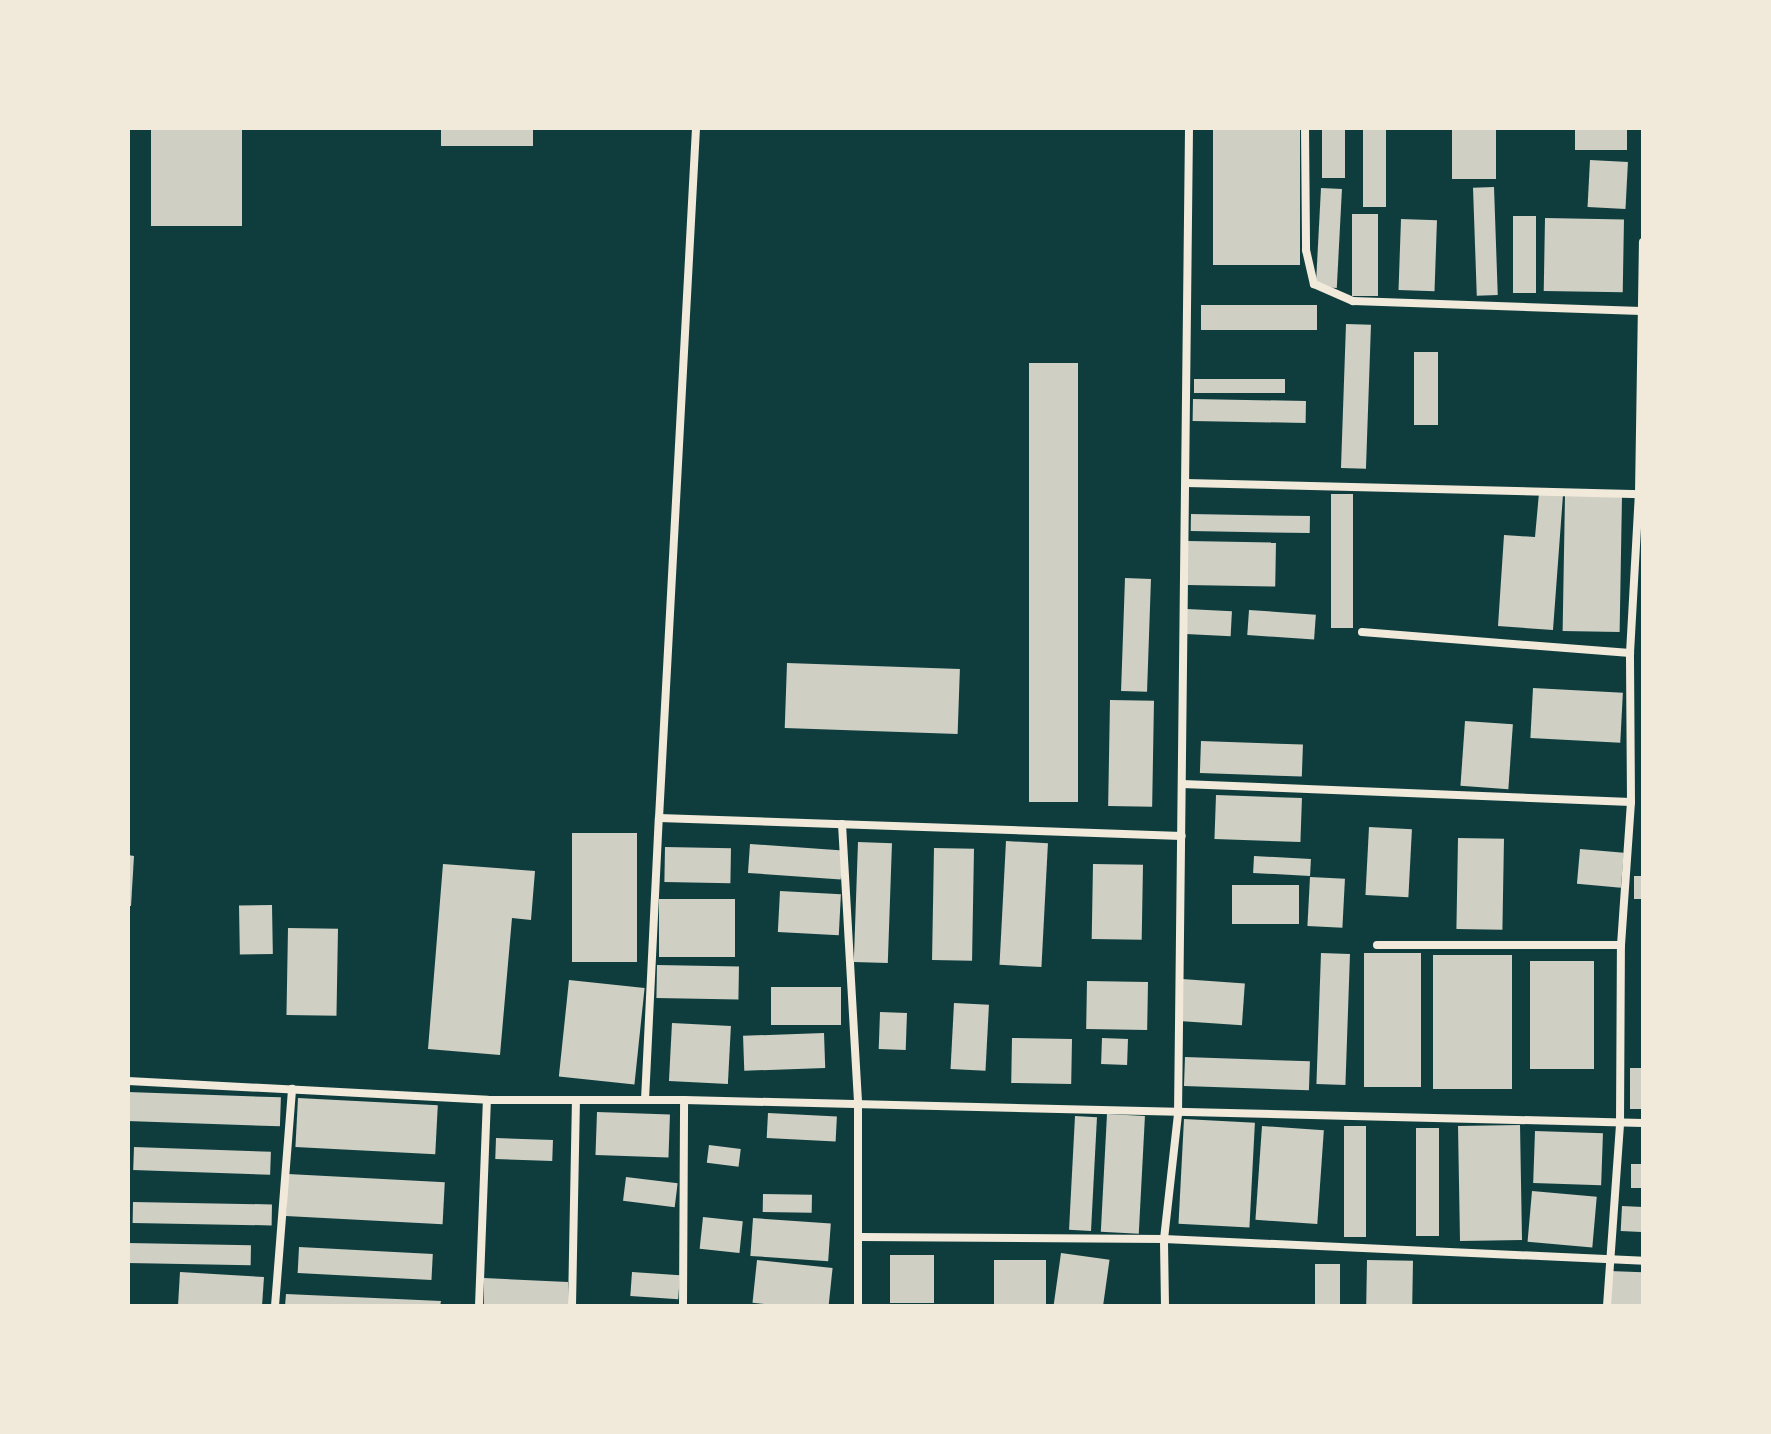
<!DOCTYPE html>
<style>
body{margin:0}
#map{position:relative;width:1771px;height:1434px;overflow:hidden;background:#0f3d3e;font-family:"PT Serif",serif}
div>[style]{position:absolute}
.building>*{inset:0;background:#cfcfc3;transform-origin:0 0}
.minor>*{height:8px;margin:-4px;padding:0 4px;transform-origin:4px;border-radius:4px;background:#f1e9da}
span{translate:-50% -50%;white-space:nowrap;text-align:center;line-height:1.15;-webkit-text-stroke:8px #f1e9da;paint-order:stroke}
.frame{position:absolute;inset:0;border:130px solid #f1e9da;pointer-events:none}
</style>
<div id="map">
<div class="building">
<div style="left:151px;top:128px;width:91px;height:98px"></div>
<div style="left:441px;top:128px;width:92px;height:18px"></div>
<div style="left:1213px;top:128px;width:87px;height:137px"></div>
<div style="left:1322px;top:128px;width:23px;height:50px"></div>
<div style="left:1363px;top:128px;width:23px;height:79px"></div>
<div style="left:1452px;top:128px;width:44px;height:51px"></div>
<div style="left:1575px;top:128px;width:52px;height:22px"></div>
<div style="left:1590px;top:160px;width:38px;height:47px;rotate:3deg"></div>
<div style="left:1494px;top:187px;width:108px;height:21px;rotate:88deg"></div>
<div style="left:1321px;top:188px;width:21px;height:99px;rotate:3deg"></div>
<div style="left:1352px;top:214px;width:26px;height:82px"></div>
<div style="left:1513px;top:216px;width:23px;height:77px"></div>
<div style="left:1545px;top:218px;width:79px;height:73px;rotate:1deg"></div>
<div style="left:1401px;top:219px;width:36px;height:71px;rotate:2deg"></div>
<div style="left:1201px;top:305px;width:116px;height:25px"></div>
<div style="left:1346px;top:324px;width:25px;height:144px;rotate:2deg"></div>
<div style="left:1414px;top:352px;width:24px;height:73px"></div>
<div style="left:1029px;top:363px;width:49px;height:439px"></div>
<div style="left:1194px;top:379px;width:91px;height:14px"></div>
<div style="left:1193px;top:399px;width:113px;height:22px;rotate:1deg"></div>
<div style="clip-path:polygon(1539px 493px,1563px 495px,1553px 630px,1498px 626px,1504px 535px,1535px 537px)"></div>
<div style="left:1353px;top:494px;width:134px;height:22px;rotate:90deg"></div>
<div style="left:1565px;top:495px;width:57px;height:136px;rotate:1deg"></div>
<div style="left:1191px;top:514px;width:119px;height:17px;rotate:1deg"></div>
<div style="left:1188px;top:541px;width:88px;height:44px;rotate:1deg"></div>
<div style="left:1125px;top:578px;width:26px;height:113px;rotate:2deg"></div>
<div style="left:1187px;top:609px;width:45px;height:25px;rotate:3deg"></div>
<div style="left:1249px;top:610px;width:67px;height:25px;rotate:4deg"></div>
<div style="left:787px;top:663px;width:173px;height:65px;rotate:2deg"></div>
<div style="left:1533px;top:688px;width:90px;height:50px;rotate:3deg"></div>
<div style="left:1110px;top:700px;width:44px;height:106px;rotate:1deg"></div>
<div style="left:1465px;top:721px;width:48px;height:65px;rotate:4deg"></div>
<div style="left:1201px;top:741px;width:102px;height:32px;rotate:2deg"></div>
<div style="left:1216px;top:795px;width:86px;height:44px;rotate:2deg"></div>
<div style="left:1369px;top:827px;width:43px;height:68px;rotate:3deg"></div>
<div style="left:637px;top:833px;width:129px;height:65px;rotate:90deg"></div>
<div style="left:1458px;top:838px;width:46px;height:91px;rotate:1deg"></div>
<div style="left:1006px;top:841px;width:42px;height:124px;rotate:3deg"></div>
<div style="left:858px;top:842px;width:34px;height:120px;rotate:2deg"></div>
<div style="left:750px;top:844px;width:93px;height:29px;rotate:4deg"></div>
<div style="left:665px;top:847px;width:66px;height:35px;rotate:1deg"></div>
<div style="left:934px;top:848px;width:40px;height:112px;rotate:1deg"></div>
<div style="left:1580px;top:849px;width:44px;height:35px;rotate:5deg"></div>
<div style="clip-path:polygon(128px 855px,134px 856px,131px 906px,128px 906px)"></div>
<div style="left:1254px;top:856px;width:57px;height:17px;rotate:3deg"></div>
<div style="clip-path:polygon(443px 864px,535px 871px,531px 920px,512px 918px,500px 1055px,428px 1049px)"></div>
<div style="left:1093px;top:864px;width:50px;height:75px;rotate:1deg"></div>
<div style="left:1634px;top:876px;width:9px;height:23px"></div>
<div style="left:1310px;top:877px;width:35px;height:49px;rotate:3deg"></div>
<div style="left:1232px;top:885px;width:67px;height:39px"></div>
<div style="left:780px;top:891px;width:61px;height:41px;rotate:3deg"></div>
<div style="left:659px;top:899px;width:76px;height:58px"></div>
<div style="left:272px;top:905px;width:49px;height:33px;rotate:89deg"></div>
<div style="left:288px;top:928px;width:50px;height:87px;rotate:1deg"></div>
<div style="left:1321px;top:953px;width:29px;height:131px;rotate:2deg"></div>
<div style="left:1364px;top:953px;width:57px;height:134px"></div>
<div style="left:1433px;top:955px;width:79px;height:134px"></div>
<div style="left:1530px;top:961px;width:64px;height:108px"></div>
<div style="left:657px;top:965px;width:82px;height:33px;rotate:1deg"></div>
<div style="left:1182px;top:979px;width:63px;height:42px;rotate:4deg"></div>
<div style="left:569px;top:980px;width:76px;height:97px;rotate:6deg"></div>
<div style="left:1087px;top:981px;width:61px;height:48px;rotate:1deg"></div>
<div style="left:841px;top:987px;width:38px;height:70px;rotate:90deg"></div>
<div style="left:954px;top:1003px;width:35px;height:66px;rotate:3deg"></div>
<div style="left:880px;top:1012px;width:27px;height:37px;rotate:2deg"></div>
<div style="left:672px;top:1023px;width:59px;height:58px;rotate:3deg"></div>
<div style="left:824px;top:1033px;width:35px;height:81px;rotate:88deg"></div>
<div style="left:1012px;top:1038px;width:60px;height:45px;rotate:1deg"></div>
<div style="left:1102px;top:1038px;width:26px;height:26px;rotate:2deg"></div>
<div style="left:1185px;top:1057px;width:125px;height:29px;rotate:2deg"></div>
<div style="left:1630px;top:1068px;width:13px;height:41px"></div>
<div style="left:128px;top:1092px;width:153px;height:29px;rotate:2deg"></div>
<div style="left:298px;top:1098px;width:140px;height:49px;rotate:3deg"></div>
<div style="left:597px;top:1112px;width:73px;height:43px;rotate:2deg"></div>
<div style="left:768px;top:1113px;width:69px;height:25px;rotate:3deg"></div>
<div style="left:1107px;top:1114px;width:38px;height:118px;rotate:3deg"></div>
<div style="left:1075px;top:1116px;width:22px;height:114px;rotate:3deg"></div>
<div style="left:1184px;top:1119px;width:71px;height:105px;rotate:3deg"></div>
<div style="left:1520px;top:1125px;width:115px;height:62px;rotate:89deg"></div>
<div style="left:1262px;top:1126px;width:62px;height:94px;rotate:4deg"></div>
<div style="left:1344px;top:1126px;width:22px;height:111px"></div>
<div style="left:1416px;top:1128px;width:23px;height:108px"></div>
<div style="left:1535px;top:1131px;width:68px;height:52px;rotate:2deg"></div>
<div style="left:496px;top:1138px;width:57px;height:21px;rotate:2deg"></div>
<div style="left:709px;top:1145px;width:32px;height:18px;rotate:7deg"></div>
<div style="left:134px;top:1147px;width:137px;height:23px;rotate:2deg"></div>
<div style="left:1631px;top:1164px;width:12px;height:24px"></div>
<div style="left:288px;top:1174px;width:157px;height:42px;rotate:3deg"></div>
<div style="left:626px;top:1177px;width:52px;height:24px;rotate:7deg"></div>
<div style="left:1532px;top:1191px;width:65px;height:51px;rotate:5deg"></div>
<div style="left:763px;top:1194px;width:49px;height:18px;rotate:1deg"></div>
<div style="left:133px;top:1202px;width:139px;height:21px;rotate:1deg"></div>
<div style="left:1622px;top:1206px;width:21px;height:25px;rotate:3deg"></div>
<div style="left:703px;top:1217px;width:40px;height:32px;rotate:6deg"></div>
<div style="left:753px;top:1218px;width:78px;height:38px;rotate:4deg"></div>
<div style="left:128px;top:1243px;width:123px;height:20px;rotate:1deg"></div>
<div style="left:299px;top:1247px;width:134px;height:26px;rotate:3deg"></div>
<div style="left:1061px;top:1253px;width:49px;height:52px;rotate:8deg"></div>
<div style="left:934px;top:1255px;width:48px;height:44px;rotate:90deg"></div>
<div style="left:757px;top:1260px;width:76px;height:43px;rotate:6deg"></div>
<div style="left:1046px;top:1260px;width:46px;height:52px;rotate:90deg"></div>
<div style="left:1367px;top:1260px;width:46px;height:46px;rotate:1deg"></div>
<div style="left:1315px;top:1264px;width:25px;height:42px"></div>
<div style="left:1609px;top:1271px;width:34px;height:35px;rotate:2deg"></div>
<div style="clip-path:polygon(180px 1272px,264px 1277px,262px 1306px,178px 1306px)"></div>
<div style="left:632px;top:1272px;width:48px;height:24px;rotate:4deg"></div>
<div style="clip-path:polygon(484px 1278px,568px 1282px,569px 1306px,484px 1306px)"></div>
<div style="clip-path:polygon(286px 1294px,441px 1301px,440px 1306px,285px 1306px)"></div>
</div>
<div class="minor">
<div style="left:1305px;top:128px;width:122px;rotate:89.5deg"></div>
<div style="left:1306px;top:250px;width:35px;rotate:77deg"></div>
<div style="left:1314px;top:284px;width:43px;rotate:23.6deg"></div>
<div style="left:1353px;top:301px;width:288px;rotate:2deg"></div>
<div style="left:1186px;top:483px;width:456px;rotate:1.4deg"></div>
<div style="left:1362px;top:632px;width:269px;rotate:4.5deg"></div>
<div style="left:1182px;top:784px;width:449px;rotate:2.3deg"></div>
<div style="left:659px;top:818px;width:691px;rotate:-86.93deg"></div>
<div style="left:842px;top:824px;width:280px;rotate:86.7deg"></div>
<div style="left:858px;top:1104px;width:202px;rotate:90deg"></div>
<div style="left:1377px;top:945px;width:244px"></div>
<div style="left:128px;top:1081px;width:360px;rotate:3deg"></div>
<div style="left:487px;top:1100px;width:197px"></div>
<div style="left:684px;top:1100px;width:959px;rotate:1.37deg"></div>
<div style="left:645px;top:1100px;width:282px;rotate:-87.2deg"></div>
<div style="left:659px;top:818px;width:523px;rotate:1.97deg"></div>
<div style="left:860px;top:1237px;width:304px;rotate:0.4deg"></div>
<div style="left:1164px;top:1239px;width:480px;rotate:2.6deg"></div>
<div style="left:275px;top:1306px;width:218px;rotate:-85.5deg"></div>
<div style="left:479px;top:1306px;width:206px;rotate:-87.8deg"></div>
<div style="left:572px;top:1306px;width:206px;rotate:-88.9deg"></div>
<div style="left:683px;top:1306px;width:206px;rotate:-89.7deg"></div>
<div style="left:1165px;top:1306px;width:67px;rotate:-90.9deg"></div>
<div style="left:1164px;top:1239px;width:126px;rotate:-83.6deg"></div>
<div style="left:1178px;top:1114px;width:986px;rotate:-89.36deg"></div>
<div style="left:1607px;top:1306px;width:183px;rotate:-85.9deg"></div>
<div style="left:1620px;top:1123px;width:178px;rotate:-89.7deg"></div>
<div style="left:1621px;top:945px;width:143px;rotate:-86deg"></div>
<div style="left:1631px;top:802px;width:149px;rotate:-90.4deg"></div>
<div style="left:1630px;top:653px;width:159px;rotate:-86.8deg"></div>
<div style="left:1639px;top:494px;width:252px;rotate:-89.1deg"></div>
</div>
<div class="frame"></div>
</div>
